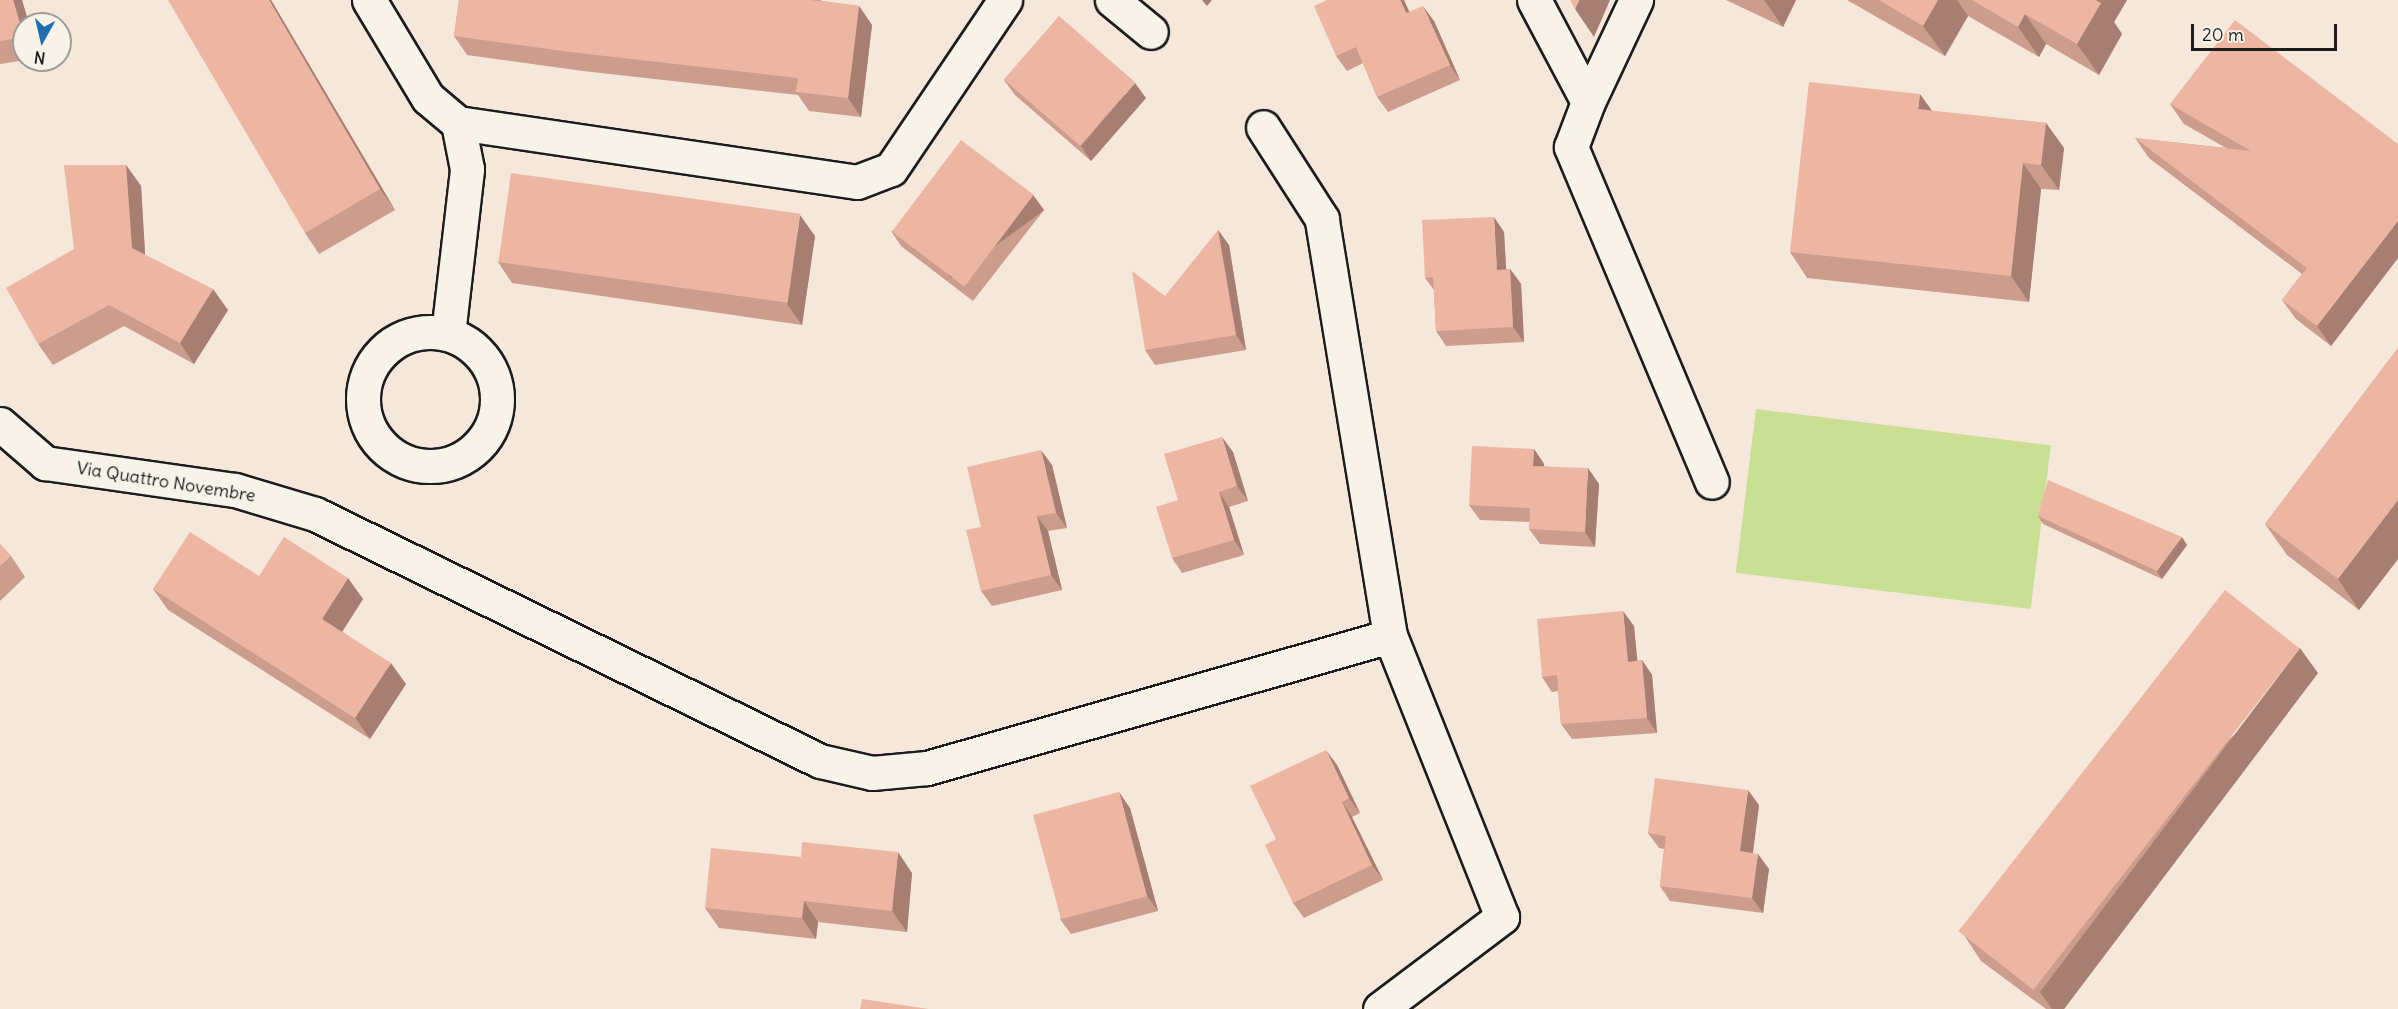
<!DOCTYPE html>
<style>
body{margin:0}
#map{position:relative;width:2398px;height:1009px;overflow:hidden;background:#f5e7da;font-family:Delius,sans-serif}
div>[style]{position:absolute}
.green>*{inset:0;background:#c9df94;transform-origin:0 0}
.roads{filter:drop-shadow(2px 0 #1c1c1c) drop-shadow(-2px 0 #1c1c1c) drop-shadow(0 2px #1c1c1c) drop-shadow(0 -2px #1c1c1c)}
.minor>*{height:33px;margin:-16.5px;padding:0 16.5px;transform-origin:16.5px;border-radius:16.5px;background:#f7f3e8}
.minor>.ring{margin:-16.5px;padding:0;box-sizing:content-box;background:none;border:33px solid #f7f3e8;border-radius:50%}
.wall>*{inset:0;background:#cc9d8c}
.shaded-wall>*{inset:0;background:#a67f72;transform-origin:0 0}
.building>*{inset:0;background:#edb6a3;transform-origin:0 0}
span{translate:-50% -50%;white-space:nowrap;text-align:center;line-height:1.15;-webkit-text-stroke:6px #f7f3e8;paint-order:stroke}
.street-label{font-size:18px;color:#1c1c1c}
.north{position:absolute;left:12px;top:12px;width:60px;height:60px;box-sizing:border-box;background:#f7f3e8;border:2px solid #9f9d96;border-radius:50%;rotate:188deg;font-size:16px;font-weight:700;line-height:24px;text-align:center;color:#1c1c1c}
.north::after{content:'';display:block;margin:auto;width:21px;height:27px;background:#1f6fb2;clip-path:polygon(50% 0,100% 100%,50% 72%,0 100%)}
.scale{position:absolute;left:2191px;top:24px;width:146px;height:27px;box-sizing:border-box;border:3px solid #1c1c1c;border-top:0;padding-left:8px;font-size:18px;line-height:21px;white-space:nowrap;color:#1c1c1c;-webkit-text-stroke:4px #f7f3e8;paint-order:stroke}
</style>
<div id="map">
<div class="green">
<div style="left:1756px;top:409px;width:297px;height:165px;rotate:7deg"></div>
</div>
<div class="roads">
<div class="minor">
<div style="left:369px;top:0;width:114px;rotate:59deg"></div>
<div style="left:428px;top:98px;width:39px;rotate:40deg"></div>
<div style="left:458px;top:123px;width:403px;rotate:8.4deg"></div>
<div style="left:857px;top:182px;width:36px;rotate:-21deg"></div>
<div style="left:891px;top:169px;width:204px;rotate:-56deg"></div>
<div style="left:1112px;top:0;width:50px;rotate:39.4deg"></div>
<div style="left:1534px;top:0;width:115px;rotate:62.1deg"></div>
<div style="left:1588px;top:102px;width:113px;rotate:-64.8deg"></div>
<div style="left:1588px;top:102px;width:48px;rotate:110.7deg"></div>
<div style="left:1571px;top:147px;width:363px;rotate:67.2deg"></div>
<div class="ring" style="left:363px;top:332px;width:101px;height:101px"></div>
<div style="left:448px;top:334px;width:166px;rotate:-83.4deg"></div>
<div style="left:467px;top:169px;width:47px;rotate:-101.1deg"></div>
<div style="left:0;top:424px;width:60px;rotate:40.9deg"></div>
<div style="left:45px;top:463px;width:192px;rotate:8.1deg"></div>
<div style="left:235px;top:490px;width:84px;rotate:16.7deg"></div>
<div style="left:315px;top:514px;width:562px;rotate:26.06deg"></div>
<div style="left:820px;top:761px;width:53px;rotate:13deg"></div>
<div style="left:872px;top:773px;width:55px;rotate:-5.2deg"></div>
<div style="left:927px;top:768px;width:481px;rotate:-15.9deg"></div>
<div style="left:1390px;top:636px;width:423px;rotate:-99.3deg"></div>
<div style="left:1322px;top:219px;width:109px;rotate:-122.7deg"></div>
<div style="left:1380px;top:1009px;width:153px;rotate:-37deg"></div>
<div style="left:1502px;top:917px;width:302px;rotate:-111.7deg"></div>
</div>
</div>
<div class="wall">
<div style="clip-path:polygon(0 0,22px 0,29px 24px,24px 24px,24px 60px,26px 60px,0 64px)"></div>
<div style="clip-path:polygon(271px 0,395px 210px,319px 254px,305px 233px)"></div>
<div style="clip-path:polygon(459px 0,821px 0,821px 1px,859px 6px,872px 25px,861px 117px,809px 111px,798px 95px,583px 71px,467px 55px,454px 36px)"></div>
<div style="clip-path:polygon(1726px 0,1796px 0,1783px 27px)"></div>
<div style="clip-path:polygon(1847px 0,2127px 0,2114px 22px,2122px 34px,2099px 75px,2046px 44px,2039px 57px,1968px 16px,1945px 56px)"></div>
<div style="clip-path:polygon(1409px 12px,1434px 21px,1460px 80px,1388px 112px,1377px 97px,1363px 63px,1347px 71px,1336px 56px)"></div>
<div style="clip-path:polygon(1004px 80px,1146px 98px,1091px 161px,1015px 95px)"></div>
<div style="clip-path:polygon(2170px 104px,2398px 144px,2398px 258px,2331px 346px,2296px 319px,2282px 300px,2302px 274px,2149px 158px,2135px 138px,2226px 148px,2184px 124px)"></div>
<div style="clip-path:polygon(1932px 111px,2046px 123px,2064px 148px,2059px 190px,2041px 189px,2029px 302px,1807px 278px,1790px 252px)"></div>
<div style="clip-path:polygon(126px 165px,141px 186px,145px 255px,228px 310px,194px 364px,124px 326px,53px 365px,38px 344px,74px 249px)"></div>
<div style="clip-path:polygon(1033px 195px,1044px 210px,973px 301px,901px 246px,891px 231px)"></div>
<div style="clip-path:polygon(1218px 230px,1229px 245px,1246px 350px,1155px 365px,1145px 350px)"></div>
<div style="clip-path:polygon(1504px 232px,1506px 269px,1510px 269px,1521px 284px,1524px 342px,1446px 346px,1436px 331px,1434px 290px,1425px 278px)"></div>
<div style="clip-path:polygon(815px 236px,802px 325px,512px 283px,498px 262px)"></div>
<div style="clip-path:polygon(2398px 348px,2398px 559px,2359px 610px,2287px 555px,2265px 524px)"></div>
<div style="clip-path:polygon(1534px 449px,1544px 464px,1544px 466px,1599px 484px,1595px 547px,1540px 544px,1529px 529px,1530px 522px,1480px 520px,1469px 505px)"></div>
<div style="clip-path:polygon(1233px 452px,1248px 501px,1229px 507px,1244px 555px,1182px 573px,1172px 558px,1178px 500px)"></div>
<div style="clip-path:polygon(1052px 465px,1067px 528px,1048px 531px,1062px 590px,992px 606px,981px 591px,981px 527px)"></div>
<div style="clip-path:polygon(2038px 516px,2187px 545px,2162px 579px,2043px 524px)"></div>
<div style="clip-path:polygon(0 544px,11px 556px,25px 577px,0 601px)"></div>
<div style="clip-path:polygon(259px 576px,363px 599px,342px 631px,406px 684px,370px 739px,168px 610px,153px 589px)"></div>
<div style="clip-path:polygon(1634px 626px,1637px 661px,1642px 660px,1652px 675px,1657px 733px,1572px 739px,1561px 724px,1558px 691px,1552px 692px,1542px 677px)"></div>
<div style="clip-path:polygon(2318px 673px,2064px 1009px,2046px 1009px,1981px 961px,1964px 935px)"></div>
<div style="clip-path:polygon(1337px 765px,1360px 813px,1352px 817px,1383px 880px,1304px 918px,1293px 903px,1276px 839px)"></div>
<div style="clip-path:polygon(1759px 805px,1753px 853px,1769px 869px,1763px 913px,1670px 901px,1660px 886px,1664px 849px,1659px 848px,1648px 833px)"></div>
<div style="clip-path:polygon(1130px 808px,1158px 911px,1071px 934px,1060px 919px)"></div>
<div style="clip-path:polygon(912px 873px,907px 932px,818px 922px,816px 939px,719px 928px,705px 908px)"></div>
</div>
<div class="shaded-wall">
<div style="clip-path:polygon(13px 0,22px 0,29px 24px,24px 24px,24px 36px)"></div>
<div style="clip-path:polygon(269px 0,271px 0,395px 210px,380px 189px)"></div>
<div style="clip-path:polygon(1202px 0,1212px 0,1207px 6px)"></div>
<div style="clip-path:polygon(1400px 0,1404px 0,1417px 28px,1406px 13px)"></div>
<div style="clip-path:polygon(1579px 0,1610px 0,1594px 37px,1575px 9px)"></div>
<div style="clip-path:polygon(1764px 0,1796px 0,1783px 27px)"></div>
<div style="clip-path:polygon(1938px 0,1957px 0,1968px 16px,1945px 56px,1923px 26px)"></div>
<div style="clip-path:polygon(2092px 0,2127px 0,2114px 22px,2122px 34px,2099px 75px,2077px 44px)"></div>
<div style="clip-path:polygon(859px 6px,872px 25px,861px 117px,848px 98px)"></div>
<div style="clip-path:polygon(1423px 6px,1434px 21px,1460px 80px,1450px 65px)"></div>
<div style="clip-path:polygon(2025px 14px,2046px 44px,2039px 57px,2018px 27px)"></div>
<div style="clip-path:polygon(1135px 83px,1146px 98px,1091px 161px,1081px 146px)"></div>
<div style="clip-path:polygon(1920px 94px,1938px 119px,1918px 109px)"></div>
<div style="clip-path:polygon(2046px 123px,2064px 148px,2059px 190px,2041px 165px)"></div>
<div style="clip-path:polygon(2023px 163px,2041px 189px,2029px 302px,2011px 276px)"></div>
<div style="clip-path:polygon(126px 165px,141px 186px,146px 269px,132px 248px)"></div>
<div style="left:1033px;top:195px;width:19px;height:115px;rotate:54deg"></div>
<div style="clip-path:polygon(800px 215px,815px 236px,802px 325px,787px 304px)"></div>
<div style="clip-path:polygon(1494px 217px,1504px 232px,1507px 285px,1497px 270px)"></div>
<div style="clip-path:polygon(2398px 221px,2398px 258px,2331px 346px,2317px 326px)"></div>
<div style="clip-path:polygon(1218px 230px,1229px 245px,1246px 350px,1236px 335px)"></div>
<div style="clip-path:polygon(1510px 269px,1521px 284px,1524px 342px,1513px 327px)"></div>
<div style="clip-path:polygon(213px 289px,228px 310px,194px 364px,180px 343px)"></div>
<div style="clip-path:polygon(1222px 437px,1233px 452px,1248px 501px,1237px 486px)"></div>
<div style="clip-path:polygon(1534px 449px,1544px 464px,1543px 481px,1533px 466px)"></div>
<div style="clip-path:polygon(1041px 450px,1052px 465px,1067px 528px,1056px 513px)"></div>
<div style="clip-path:polygon(1588px 468px,1599px 484px,1595px 547px,1585px 532px)"></div>
<div style="clip-path:polygon(1219px 492px,1229px 507px,1244px 555px,1234px 540px)"></div>
<div style="clip-path:polygon(2398px 500px,2398px 559px,2359px 610px,2338px 579px)"></div>
<div style="clip-path:polygon(1037px 516px,1048px 531px,1062px 590px,1051px 575px)"></div>
<div style="clip-path:polygon(2182px 537px,2187px 545px,2162px 579px,2157px 571px)"></div>
<div style="clip-path:polygon(348px 578px,363px 599px,337px 640px,322px 619px)"></div>
<div style="clip-path:polygon(1623px 611px,1634px 626px,1639px 677px,1628px 662px)"></div>
<div style="clip-path:polygon(2300px 648px,2318px 673px,2064px 1009px,2052px 1009px,2040px 992px)"></div>
<div style="clip-path:polygon(1642px 660px,1652px 675px,1657px 733px,1647px 718px)"></div>
<div style="clip-path:polygon(391px 663px,406px 684px,370px 739px,355px 718px)"></div>
<div style="clip-path:polygon(1326px 750px,1337px 765px,1360px 813px,1349px 798px)"></div>
<div style="clip-path:polygon(1748px 790px,1759px 805px,1751px 866px,1740px 851px)"></div>
<div style="clip-path:polygon(1119px 792px,1130px 808px,1158px 911px,1147px 896px)"></div>
<div style="clip-path:polygon(1342px 802px,1352px 817px,1383px 880px,1372px 865px)"></div>
<div style="clip-path:polygon(898px 852px,912px 873px,907px 932px,892px 911px)"></div>
<div style="clip-path:polygon(1758px 854px,1769px 869px,1763px 913px,1752px 898px)"></div>
<div style="clip-path:polygon(804px 901px,818px 922px,816px 939px,802px 918px)"></div>
</div>
<div class="building">
<div style="clip-path:polygon(0 0,13px 0,24px 37px,0 41px)"></div>
<div style="clip-path:polygon(168px 0,269px 0,380px 189px,305px 233px)"></div>
<div style="clip-path:polygon(459px 0,810px 0,859px 6px,848px 98px,796px 92px,798px 78px,570px 52px,454px 36px)"></div>
<div style="clip-path:polygon(1327px 0,1400px 0,1406px 13px,1423px 6px,1450px 65px,1377px 97px,1356px 47px,1336px 56px,1314px 6px)"></div>
<div style="clip-path:polygon(1570px 0,1579px 0,1575px 9px)"></div>
<div style="clip-path:polygon(1879px 0,1938px 0,1923px 26px)"></div>
<div style="clip-path:polygon(1972px 0,2095px 0,2101px 3px,2077px 44px,2025px 14px,2018px 27px)"></div>
<div style="left:1059px;top:16px;width:101px;height:84px;rotate:41deg"></div>
<div style="clip-path:polygon(2235px 20px,2398px 144px,2398px 221px,2317px 326px,2282px 300px,2307px 268px,2135px 138px,2251px 151px,2170px 104px)"></div>
<div style="clip-path:polygon(1809px 82px,1920px 94px,1918px 109px,2046px 123px,2041px 165px,2023px 163px,2011px 276px,1790px 252px)"></div>
<div style="left:961px;top:140px;width:91px;height:115px;rotate:37deg"></div>
<div style="clip-path:polygon(64px 165px,126px 165px,132px 248px,213px 289px,180px 343px,109px 305px,38px 344px,6px 288px,74px 249px)"></div>
<div style="left:511px;top:173px;width:292px;height:90px;rotate:8deg"></div>
<div style="clip-path:polygon(1494px 217px,1497px 270px,1510px 269px,1513px 327px,1436px 331px,1433px 277px,1425px 278px,1422px 220px)"></div>
<div style="clip-path:polygon(1218px 230px,1236px 335px,1145px 350px,1132px 271px,1165px 296px)"></div>
<div style="clip-path:polygon(2398px 348px,2398px 500px,2338px 579px,2265px 524px)"></div>
<div style="clip-path:polygon(1222px 437px,1237px 486px,1219px 492px,1234px 540px,1172px 558px,1156px 507px,1178px 500px,1164px 454px)"></div>
<div style="clip-path:polygon(1472px 446px,1534px 449px,1533px 466px,1588px 468px,1585px 532px,1529px 529px,1530px 508px,1469px 505px)"></div>
<div style="clip-path:polygon(1041px 450px,1056px 513px,1037px 516px,1051px 575px,981px 591px,966px 530px,981px 527px,967px 467px)"></div>
<div style="clip-path:polygon(2048px 480px,2182px 537px,2157px 571px,2038px 516px)"></div>
<div style="clip-path:polygon(190px 532px,259px 576px,284px 537px,348px 578px,322px 619px,391px 663px,355px 718px,153px 589px)"></div>
<div style="clip-path:polygon(0 544px,11px 556px,0 566px)"></div>
<div style="left:2225px;top:590px;width:95px;height:433px;rotate:38deg"></div>
<div style="clip-path:polygon(1623px 611px,1628px 662px,1642px 660px,1647px 718px,1561px 724px,1557px 675px,1542px 677px,1537px 619px)"></div>
<div style="clip-path:polygon(1326px 750px,1349px 798px,1342px 802px,1372px 865px,1293px 903px,1265px 845px,1276px 839px,1250px 786px)"></div>
<div style="clip-path:polygon(1655px 778px,1748px 790px,1740px 851px,1758px 854px,1752px 898px,1660px 886px,1666px 836px,1648px 833px)"></div>
<div style="left:1119px;top:792px;width:108px;height:89px;rotate:75deg"></div>
<div style="clip-path:polygon(802px 842px,898px 852px,892px 911px,804px 901px,802px 918px,705px 908px,711px 848px,801px 857px)"></div>
<div style="clip-path:polygon(862px 999px,929px 1009px,860px 1009px)"></div>
</div>
<div class="street-label">
<span style="left:166px;top:482px;rotate:9deg">Via Quattro Novembre</span>
</div>
<div class="north">N</div>
<div class="scale">20 m</div>
</div>
